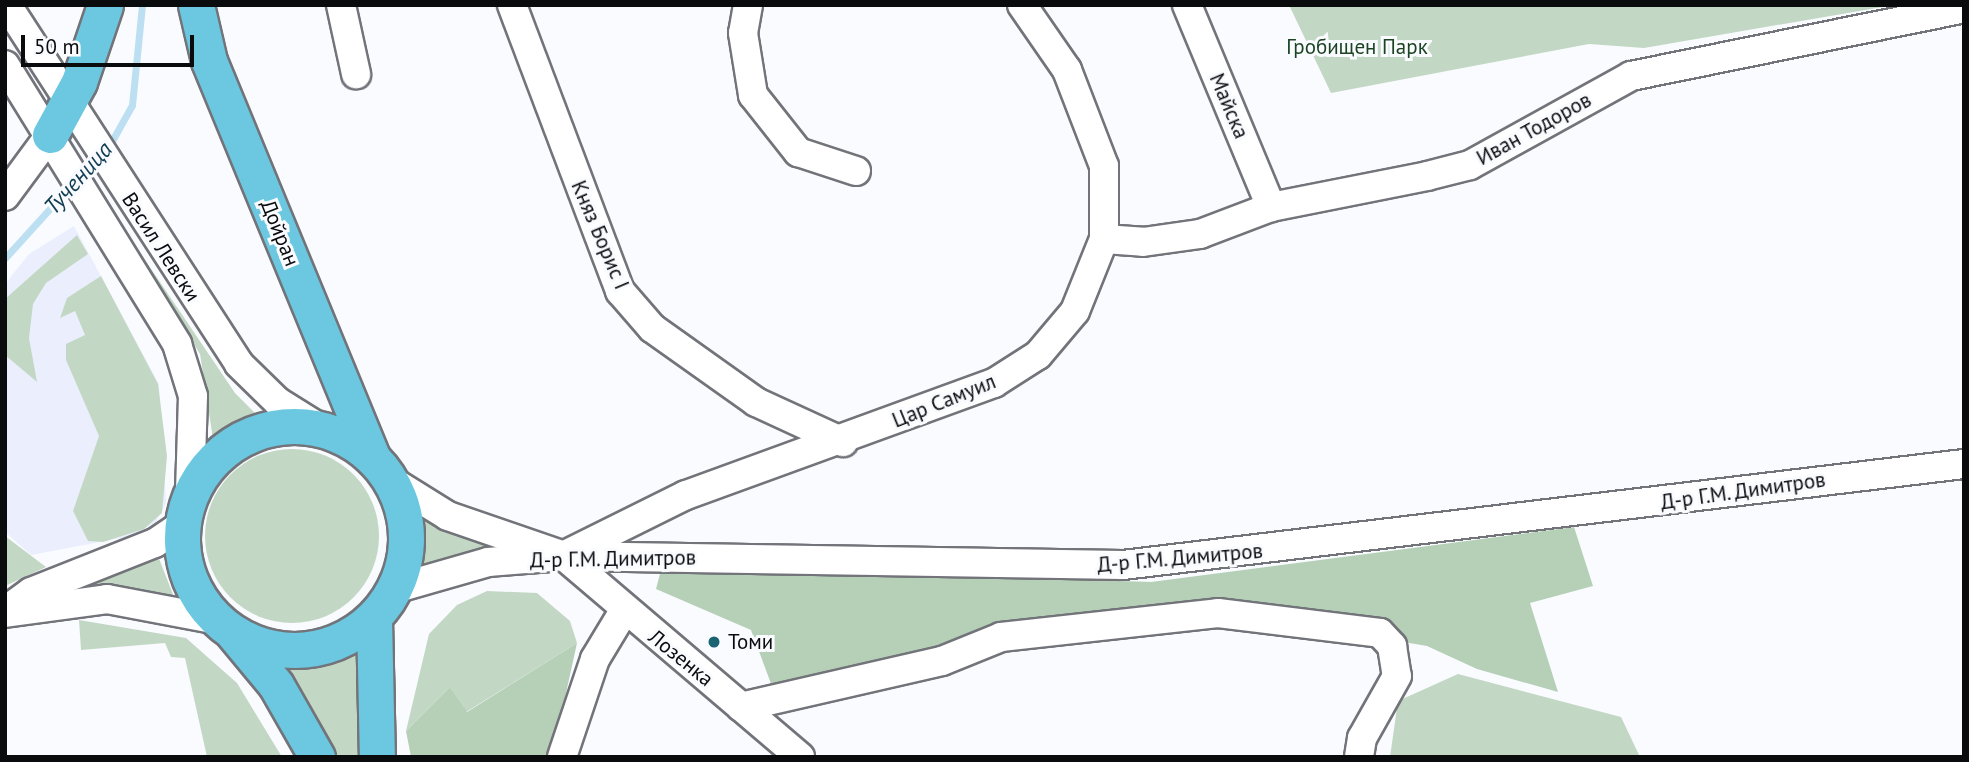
<!DOCTYPE html>
<meta charset="utf-8">
<style>
body{margin:0}
#map{position:relative;width:1969px;height:762px;overflow:hidden;background:#f9fbff;font-family:"PT Sans",sans-serif}
div>[style]{position:absolute}
.built>*{inset:0;background:#ebeffd}
.green>*{inset:0;background:#c3d8c4}
.round{border-radius:50%}
.forest>*{inset:0;background:#b6d0b8}
.stream>*{height:7px;margin:-3.5px;padding:0 3.5px;transform-origin:3.5px;border-radius:3.5px;background:#bddff2}
.roads{filter:drop-shadow(2px 0 #72747a) drop-shadow(-2px 0 #72747a) drop-shadow(0 2px #72747a) drop-shadow(0 -2px #72747a)}
.minor>*{height:28px;margin:-14px;padding:0 14px;transform-origin:14px;border-radius:14px;background:#fff}
.major>*{height:35px;margin:-17.5px;padding:0 17.5px;transform-origin:17.5px;border-radius:17.5px;background:#6bc8e0}
.major>.ring{margin:-17.5px;padding:0;box-sizing:content-box;background:none;border:35px solid #6bc8e0;border-radius:50%}
.dots>*{width:19px;height:19px;translate:-50% -50%;box-sizing:border-box;border:4px solid #f9fbff;border-radius:50%}
span{translate:-50% -50%;white-space:nowrap;text-align:center;line-height:1.15;-webkit-text-stroke:6px #f9fbff;paint-order:stroke}
.park-label{font-size:21px;color:#1c4422}
.street-label{font-size:21px;color:#0a0b0d}
.poi-label{font-size:21px;color:#0a0b0d}
.left{translate:0 -50%;text-align:left}
.water-label{font-size:23px;color:#103d51;font-style:italic}
.frame{position:absolute;inset:0;border:7px solid #0a0b0d;pointer-events:none}
.scale{position:absolute;left:21px;top:35px;width:173px;height:32px;box-sizing:border-box;border:4px solid #0a0b0d;border-top:0;padding-left:9px;font-size:21px;line-height:24px;white-space:nowrap;color:#0a0b0d;-webkit-text-stroke:5px #f9fbff;paint-order:stroke}
</style>
<div id="map">
<div class="built">
<div style="clip-path:polygon(74px 226px,159px 384px,166px 503px,156px 522px,132px 536px,31px 555px,5px 532px,5px 284px,29px 254px)"></div>
</div>
<div class="green">
<div style="clip-path:polygon(1289px 5px,1894px 5px,1644px 48px,1589px 44px,1331px 93px)"></div>
<div style="clip-path:polygon(93px 183px,235px 393px,258px 416px,213px 439px,200px 354px)"></div>
<div style="clip-path:polygon(77px 235px,88px 254px,46px 283px,33px 304px,29px 338px,37px 382px,5px 355px,5px 299px)"></div>
<div style="clip-path:polygon(101px 276px,158px 384px,167px 456px,162px 513px,144px 529px,103px 542px,88px 541px,73px 511px,99px 436px,66px 360px,66px 344px,85px 335px,75px 311px,60px 318px,67px 298px)"></div>
<div class="round" style="left:205px;top:449px;width:174px;height:174px"></div>
<div style="clip-path:polygon(422px 505px,505px 547px,418px 570px)"></div>
<div style="clip-path:polygon(5px 536px,46px 567px,5px 586px)"></div>
<div style="clip-path:polygon(158px 556px,174px 597px,77px 585px)"></div>
<div style="clip-path:polygon(487px 591px,537px 593px,570px 621px,577px 643px,466px 712px,450px 687px,406px 731px,429px 634px,457px 605px)"></div>
<div style="clip-path:polygon(79px 620px,186px 638px,237px 683px,282px 757px,207px 757px,185px 658px,171px 657px,165px 643px,81px 650px)"></div>
<div style="clip-path:polygon(369px 642px,369px 757px,331px 757px,279px 665px,324px 661px)"></div>
<div style="clip-path:polygon(1458px 674px,1621px 717px,1640px 757px,1390px 757px,1398px 701px)"></div>
</div>
<div class="forest">
<div style="clip-path:polygon(1574px 527px,1593px 586px,1530px 603px,1558px 692px,1477px 669px,1427px 646px,1193px 606px,773px 689px,751px 630px,656px 589px,662px 566px,1151px 582px)"></div>
<div style="clip-path:polygon(577px 643px,552px 757px,411px 757px,406px 731px,450px 687px,467px 712px)"></div>
</div>
<div class="stream">
<div style="left:108px;top:148px;width:49px;rotate:-60.8deg"></div>
<div style="left:132px;top:105px;width:100px;rotate:-84.3deg"></div>
<div style="left:81px;top:175px;width:26px;rotate:-43deg"></div>
<div style="left:5px;top:258px;width:100px;rotate:-47.8deg"></div>
</div>
<div class="roads">
<div class="minor">
<div style="left:7px;top:5px;width:427px;rotate:57.1deg"></div>
<div style="left:239px;top:364px;width:54px;rotate:44.3deg"></div>
<div style="left:278px;top:402px;width:49px;rotate:31.8deg"></div>
<div style="left:341px;top:5px;width:71px;rotate:77.7deg"></div>
<div style="left:512px;top:5px;width:306px;rotate:69.3deg"></div>
<div style="left:620px;top:291px;width:49px;rotate:49.1deg"></div>
<div style="left:652px;top:328px;width:128px;rotate:35.4deg"></div>
<div style="left:756px;top:402px;width:96px;rotate:24.7deg"></div>
<div style="left:748px;top:5px;width:28px;rotate:100deg"></div>
<div style="left:743px;top:33px;width:63px;rotate:80.8deg"></div>
<div style="left:753px;top:95px;width:73px;rotate:51.7deg"></div>
<div style="left:798px;top:152px;width:61px;rotate:18.1deg"></div>
<div style="left:1187px;top:5px;width:219px;rotate:67.4deg"></div>
<div style="left:5px;top:65px;width:328px;rotate:58.3deg"></div>
<div style="left:177px;top:344px;width:54px;rotate:72.9deg"></div>
<div style="left:193px;top:396px;width:97px;rotate:91.8deg"></div>
<div style="left:5px;top:196px;width:76px;rotate:-53.6deg"></div>
<div style="left:1104px;top:239px;width:39px;rotate:4deg"></div>
<div style="left:1143px;top:242px;width:58px;rotate:-8deg"></div>
<div style="left:1200px;top:234px;width:76px;rotate:-20.8deg"></div>
<div style="left:1271px;top:207px;width:159px;rotate:-11.2deg"></div>
<div style="left:1427px;top:176px;width:44px;rotate:-14.3deg"></div>
<div style="left:1470px;top:165px;width:184px;rotate:-28.9deg"></div>
<div style="left:1631px;top:76px;width:340px;rotate:-11.5deg"></div>
<div style="left:390px;top:480px;width:68px;rotate:31.8deg"></div>
<div style="left:448px;top:516px;width:123px;rotate:19deg"></div>
<div style="left:564px;top:556px;width:310px;rotate:40.4deg"></div>
<div style="left:569px;top:553px;width:131px;rotate:-26.4deg"></div>
<div style="left:686px;top:495px;width:328px;rotate:-20deg"></div>
<div style="left:994px;top:383px;width:52px;rotate:-32.5deg"></div>
<div style="left:1038px;top:355px;width:57px;rotate:-49.9deg"></div>
<div style="left:1075px;top:311px;width:78px;rotate:-68.1deg"></div>
<div style="left:1104px;top:239px;width:73px;rotate:-90deg"></div>
<div style="left:1104px;top:166px;width:103px;rotate:-111.1deg"></div>
<div style="left:1067px;top:70px;width:79px;rotate:-124.7deg"></div>
<div style="left:394px;top:589px;width:98px;rotate:-16deg"></div>
<div style="left:488px;top:562px;width:76px;rotate:-4.5deg"></div>
<div style="left:564px;top:556px;width:559px;rotate:0.92deg"></div>
<div style="left:1123px;top:565px;width:847px;rotate:-6.85deg"></div>
<div style="left:9px;top:608px;width:27px;rotate:-36deg"></div>
<div style="left:31px;top:592px;width:133px;rotate:-21.6deg"></div>
<div style="left:155px;top:543px;width:32px;rotate:-34deg"></div>
<div style="left:5px;top:613px;width:103px;rotate:-7.8deg"></div>
<div style="left:107px;top:599px;width:113px;rotate:10.7deg"></div>
<div style="left:741px;top:707px;width:206px;rotate:-12.9deg"></div>
<div style="left:942px;top:661px;width:64px;rotate:-22.1deg"></div>
<div style="left:1001px;top:637px;width:218px;rotate:-6.3deg"></div>
<div style="left:1218px;top:613px;width:163px;rotate:7deg"></div>
<div style="left:1380px;top:633px;width:18px;rotate:47deg"></div>
<div style="left:1392px;top:646px;width:30px;rotate:81deg"></div>
<div style="left:1397px;top:676px;width:71px;rotate:119.4deg"></div>
<div style="left:1362px;top:738px;width:19px;rotate:99deg"></div>
<div style="left:562px;top:757px;width:103px;rotate:-71.4deg"></div>
<div style="left:595px;top:659px;width:56px;rotate:-58.9deg"></div>
</div>
<div class="major">
<div style="left:196px;top:5px;width:57px;rotate:76.9deg"></div>
<div style="left:209px;top:61px;width:430px;rotate:67.6deg"></div>
<div style="left:50px;top:135px;width:60px;rotate:-61.3deg"></div>
<div style="left:79px;top:82px;width:81px;rotate:-71.3deg"></div>
<div class="ring" style="left:182px;top:426px;width:189px;height:189px"></div>
<div style="left:374px;top:618px;width:139px;rotate:88.8deg"></div>
<div style="left:233px;top:633px;width:67px;rotate:50.4deg"></div>
<div style="left:276px;top:685px;width:83px;rotate:60.3deg"></div>
</div>
</div>
<div class="dots">
<div style="left:714px;top:642px;background:#1b6272"></div>
</div>
<div class="park-label">
<span style="left:1357px;top:47px">Гробищен Парк</span>
</div>
<div class="street-label">
<span style="left:1229px;top:106px;rotate:67deg">Майска</span>
<span style="left:1534px;top:129px;rotate:-29deg">Иван Тодоров</span>
<span style="left:280px;top:233px;rotate:68deg">Дойран</span>
<span style="left:600px;top:235px;rotate:67deg">Княз Борис I</span>
<span style="left:161px;top:247px;rotate:57deg">Васил Левски</span>
<span style="left:944px;top:401px;rotate:-22deg">Цар Самуил</span>
<span style="left:1743px;top:491px;rotate:-8deg">Д-р Г.М. Димитров</span>
<span style="left:1180px;top:558px;rotate:-5deg">Д-р Г.М. Димитров</span>
<span style="left:613px;top:559px;rotate:-1deg">Д-р Г.М. Димитров</span>
<span style="left:681px;top:658px;rotate:39deg">Лозенка</span>
</div>
<div class="poi-label">
<span class="left" style="left:728px;top:642px">Томи</span>
</div>
<div class="water-label">
<span style="left:78px;top:178px;rotate:-48deg">Тученица</span>
</div>
<div class="frame"></div>
<div class="scale">50 m</div>
</div>
